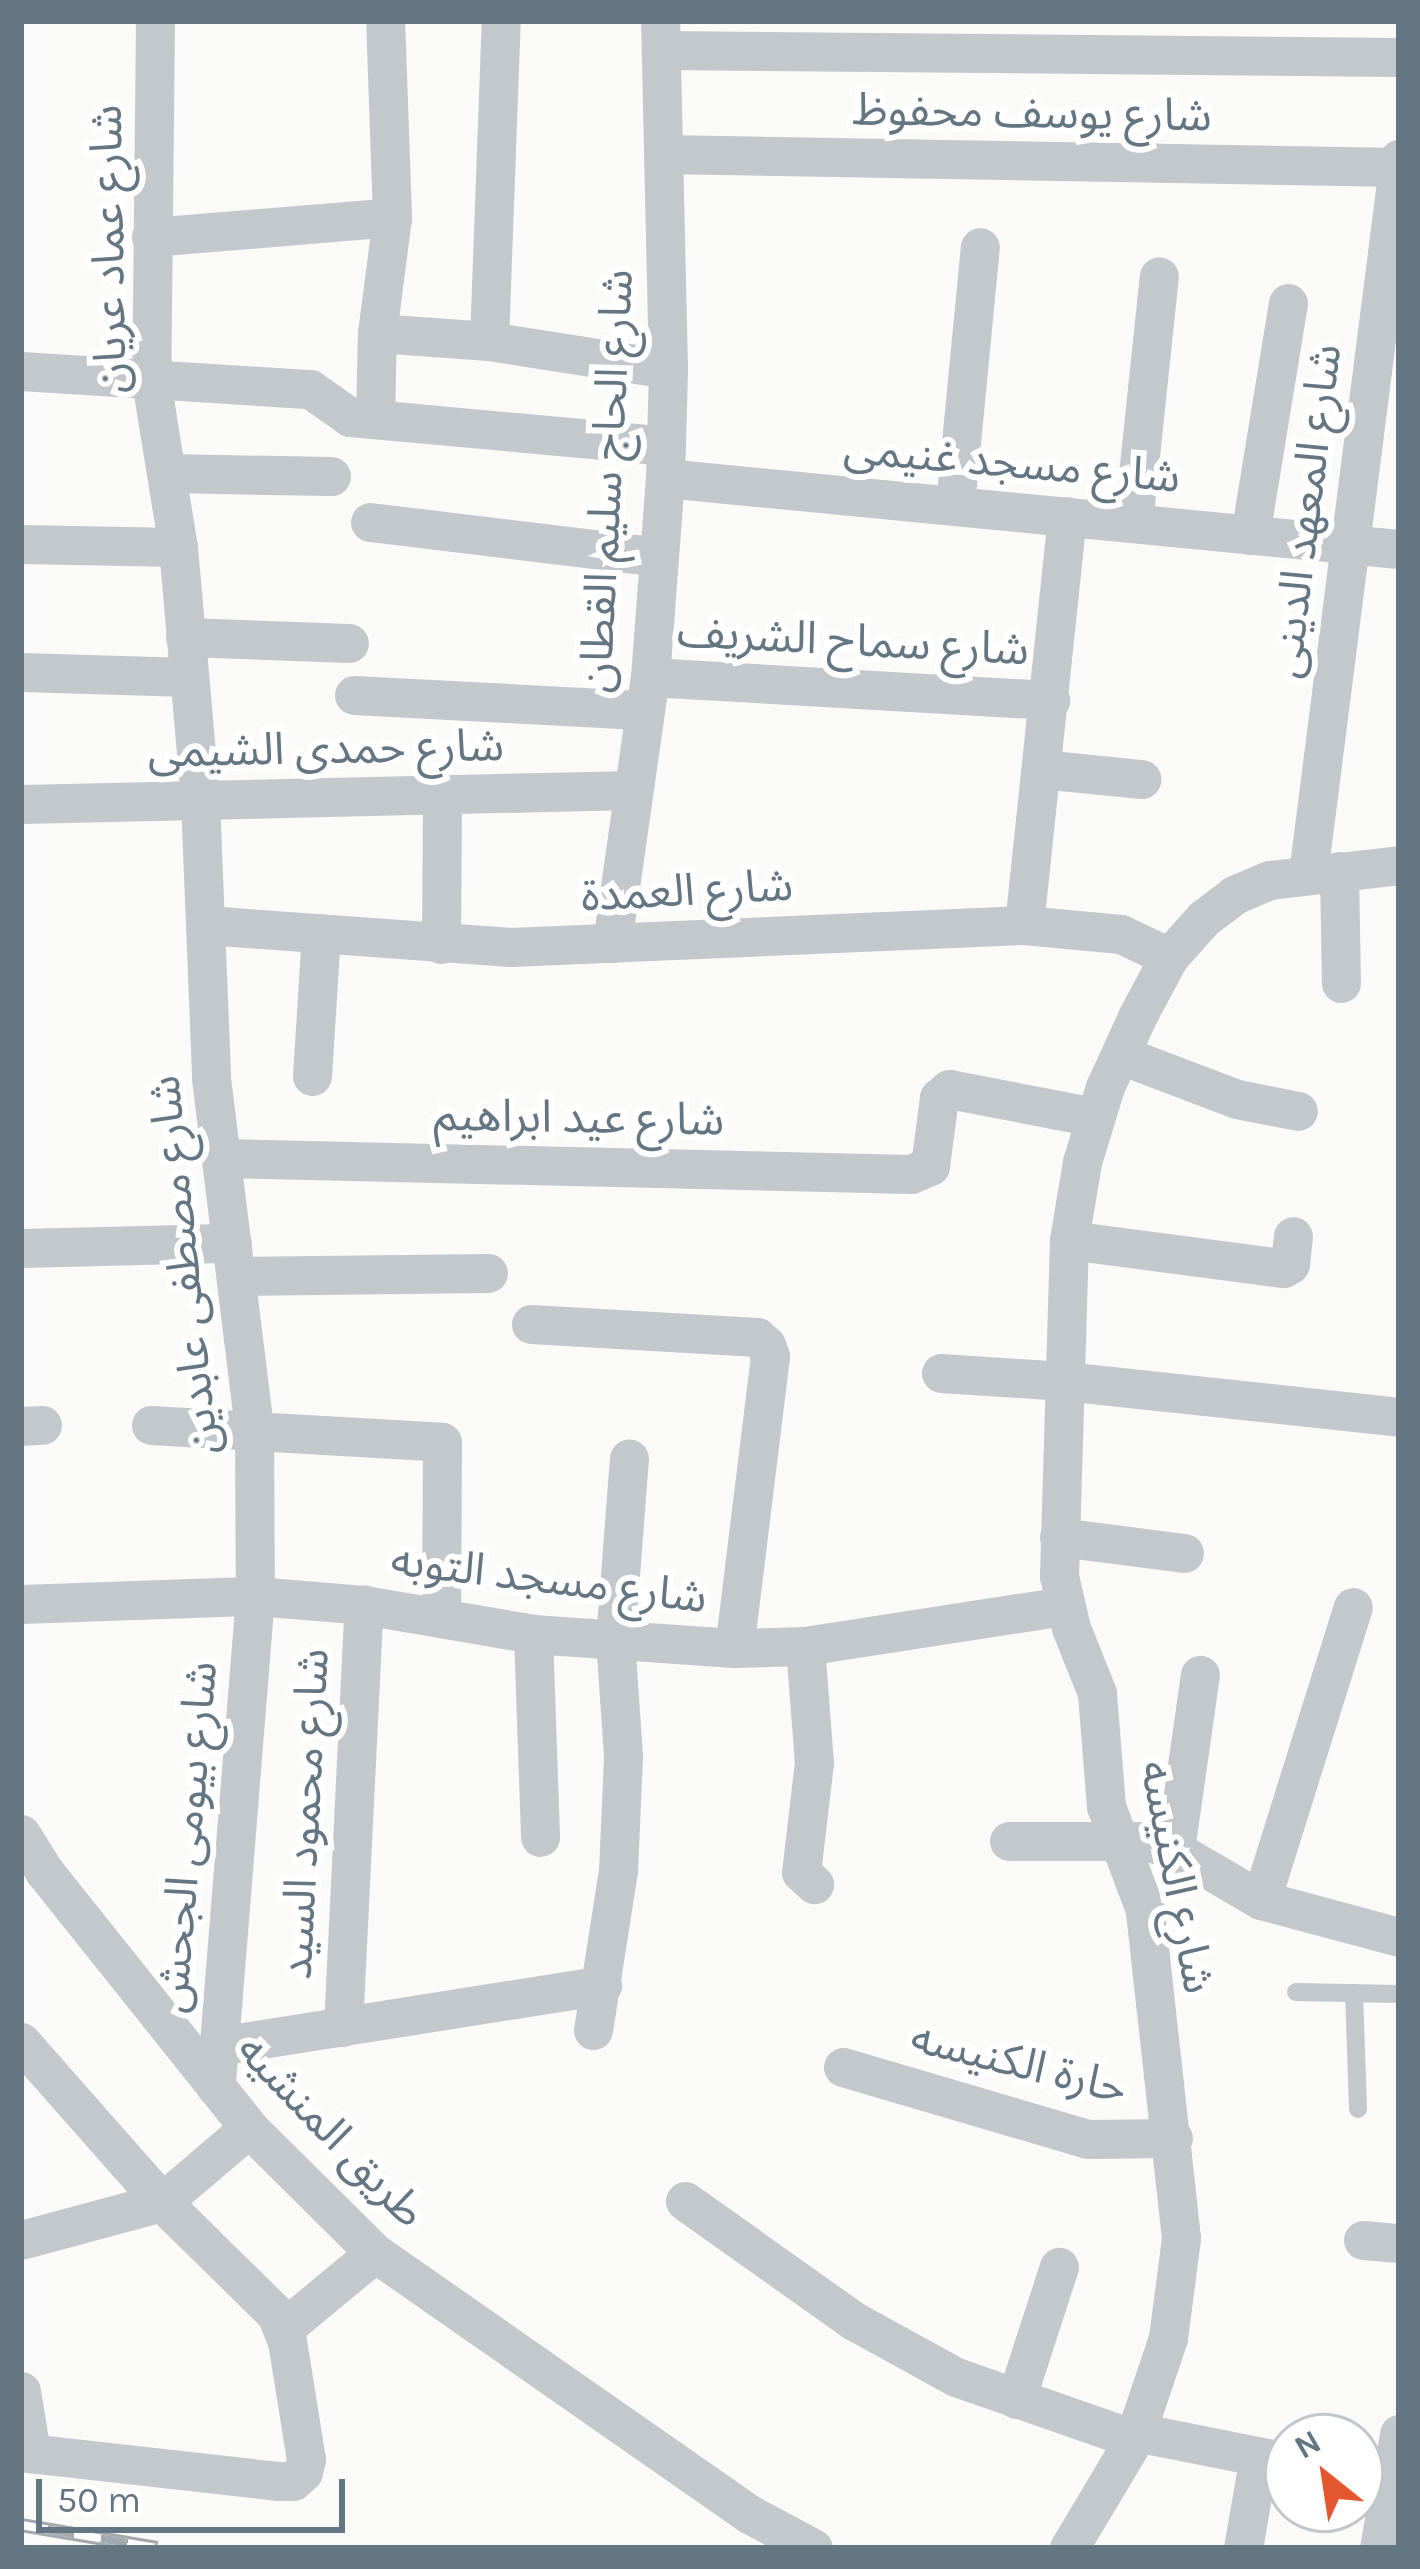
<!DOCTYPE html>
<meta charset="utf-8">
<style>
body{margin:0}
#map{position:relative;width:1420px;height:2569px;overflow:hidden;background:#fafaf8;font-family:Karla,"Noto Sans Arabic",sans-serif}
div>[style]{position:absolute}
.lane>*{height:18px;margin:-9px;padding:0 9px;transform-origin:9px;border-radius:9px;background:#c3c8cc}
.street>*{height:39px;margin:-19.5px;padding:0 19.5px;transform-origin:19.5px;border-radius:19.5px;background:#c3c8cc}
.rail>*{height:14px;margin-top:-7px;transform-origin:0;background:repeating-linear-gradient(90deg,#fff 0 27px,#a2aab0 0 54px);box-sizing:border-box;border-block:3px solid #a2aab0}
span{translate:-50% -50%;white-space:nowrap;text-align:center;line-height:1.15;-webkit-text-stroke:12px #fff;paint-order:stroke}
.street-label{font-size:45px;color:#657683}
.frame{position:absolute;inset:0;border:24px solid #657683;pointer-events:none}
.north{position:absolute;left:1264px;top:2413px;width:120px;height:120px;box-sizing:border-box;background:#fff;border:3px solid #c1c8cd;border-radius:50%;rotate:330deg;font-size:33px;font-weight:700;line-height:48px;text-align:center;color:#657683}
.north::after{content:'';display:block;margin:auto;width:42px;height:54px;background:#e4572e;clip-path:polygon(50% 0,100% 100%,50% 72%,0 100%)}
.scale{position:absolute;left:36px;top:2479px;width:309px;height:54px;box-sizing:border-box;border:6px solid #657683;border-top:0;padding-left:15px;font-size:36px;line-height:42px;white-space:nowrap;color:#657683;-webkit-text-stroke:9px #fff;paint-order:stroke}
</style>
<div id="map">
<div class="lane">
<div style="left:1296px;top:1992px;width:103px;rotate:1.1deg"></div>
<div style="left:1354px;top:1993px;width:116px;rotate:88deg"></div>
</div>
<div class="street">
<div style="left:155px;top:21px;width:360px;rotate:90.6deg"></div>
<div style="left:151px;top:381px;width:168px;rotate:80.8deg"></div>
<div style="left:178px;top:547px;width:254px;rotate:85deg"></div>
<div style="left:200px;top:800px;width:278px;rotate:87.7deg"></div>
<div style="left:211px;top:1078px;width:354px;rotate:83deg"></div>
<div style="left:254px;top:1429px;width:167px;rotate:89.7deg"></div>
<div style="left:255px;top:1596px;width:492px;rotate:94.6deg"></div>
<div style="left:661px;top:50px;width:738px;rotate:0.54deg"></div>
<div style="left:664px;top:154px;width:734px;rotate:1.01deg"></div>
<div style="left:151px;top:237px;width:242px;rotate:-4.7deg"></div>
<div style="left:377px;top:333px;width:112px;rotate:4.1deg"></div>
<div style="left:489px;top:341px;width:181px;rotate:8.9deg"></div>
<div style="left:489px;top:341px;width:320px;rotate:-87.9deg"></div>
<div style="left:21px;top:371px;width:290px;rotate:3.6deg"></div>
<div style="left:310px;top:389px;width:49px;rotate:35deg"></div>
<div style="left:350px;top:417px;width:317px;rotate:5.2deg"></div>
<div style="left:375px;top:418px;width:85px;rotate:-88.7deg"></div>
<div style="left:377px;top:333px;width:117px;rotate:-82.6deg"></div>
<div style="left:392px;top:217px;width:196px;rotate:-92deg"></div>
<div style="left:169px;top:473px;width:162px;rotate:1.1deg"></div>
<div style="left:665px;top:478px;width:737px;rotate:5.53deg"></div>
<div style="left:955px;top:505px;width:259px;rotate:-84.5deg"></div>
<div style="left:370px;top:522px;width:291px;rotate:6.9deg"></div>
<div style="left:1133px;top:522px;width:247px;rotate:-84deg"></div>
<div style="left:1250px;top:535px;width:235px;rotate:-80.7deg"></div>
<div style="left:21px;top:544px;width:157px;rotate:1.1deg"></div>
<div style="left:185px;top:637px;width:164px;rotate:2.1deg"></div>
<div style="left:21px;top:672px;width:167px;rotate:1.7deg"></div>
<div style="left:650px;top:677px;width:401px;rotate:3.3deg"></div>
<div style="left:354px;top:695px;width:290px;rotate:3deg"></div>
<div style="left:1041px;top:769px;width:101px;rotate:5.7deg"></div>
<div style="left:21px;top:804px;width:612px;rotate:-1.31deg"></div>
<div style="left:1339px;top:871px;width:112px;rotate:89deg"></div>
<div style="left:1308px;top:874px;width:721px;rotate:-82.75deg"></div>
<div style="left:205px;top:925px;width:307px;rotate:4.1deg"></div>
<div style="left:511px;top:947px;width:513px;rotate:-2.46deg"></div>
<div style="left:1024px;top:925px;width:97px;rotate:5.3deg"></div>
<div style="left:1121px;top:934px;width:53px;rotate:25.6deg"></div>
<div style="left:1024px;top:925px;width:411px;rotate:-84deg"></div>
<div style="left:612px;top:943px;width:269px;rotate:-81.9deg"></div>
<div style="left:650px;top:677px;width:200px;rotate:-85.7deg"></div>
<div style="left:665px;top:478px;width:109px;rotate:-88.4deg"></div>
<div style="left:668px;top:369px;width:348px;rotate:-91.3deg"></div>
<div style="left:441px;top:944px;width:150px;rotate:-89.6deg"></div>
<div style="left:1121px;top:1055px;width:124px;rotate:20.8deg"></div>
<div style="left:1237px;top:1099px;width:62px;rotate:11.1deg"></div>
<div style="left:312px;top:1076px;width:143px;rotate:-86.4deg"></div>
<div style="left:223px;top:1158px;width:688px;rotate:1.33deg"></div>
<div style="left:911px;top:1174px;width:21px;rotate:-23deg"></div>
<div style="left:930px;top:1166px;width:69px;rotate:-82.5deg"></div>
<div style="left:939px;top:1098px;width:13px;rotate:-42deg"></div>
<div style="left:949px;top:1089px;width:148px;rotate:10.9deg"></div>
<div style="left:1069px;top:1240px;width:216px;rotate:7.5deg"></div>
<div style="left:1283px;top:1268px;width:8px;rotate:-30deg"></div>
<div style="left:1290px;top:1264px;width:28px;rotate:-84deg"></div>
<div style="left:21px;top:1248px;width:211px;rotate:-1.4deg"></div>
<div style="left:236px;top:1276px;width:252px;rotate:-0.7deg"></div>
<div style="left:531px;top:1324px;width:226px;rotate:3.3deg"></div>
<div style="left:757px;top:1337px;width:12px;rotate:42deg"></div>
<div style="left:766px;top:1345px;width:12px;rotate:70deg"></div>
<div style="left:770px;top:1356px;width:294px;rotate:97deg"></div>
<div style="left:941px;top:1373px;width:123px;rotate:3.7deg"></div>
<div style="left:1064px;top:1381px;width:337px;rotate:6.1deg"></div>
<div style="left:151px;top:1425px;width:291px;rotate:3.3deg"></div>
<div style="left:442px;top:1442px;width:175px;rotate:90.3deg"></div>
<div style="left:21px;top:1426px;width:21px;rotate:-3deg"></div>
<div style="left:1059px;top:1537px;width:126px;rotate:7.3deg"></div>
<div style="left:21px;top:1604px;width:234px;rotate:-2deg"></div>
<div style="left:255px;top:1596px;width:109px;rotate:4.7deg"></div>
<div style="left:364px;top:1605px;width:171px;rotate:9.7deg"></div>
<div style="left:533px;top:1634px;width:201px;rotate:4deg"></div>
<div style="left:734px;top:1648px;width:71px;rotate:-1.6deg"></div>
<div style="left:805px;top:1646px;width:262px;rotate:-8.8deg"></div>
<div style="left:533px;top:1634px;width:203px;rotate:88deg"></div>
<div style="left:805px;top:1646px;width:116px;rotate:85.6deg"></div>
<div style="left:814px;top:1762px;width:111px;rotate:96.7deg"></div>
<div style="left:801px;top:1872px;width:18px;rotate:43deg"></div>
<div style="left:21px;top:1834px;width:44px;rotate:58.1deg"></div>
<div style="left:44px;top:1871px;width:329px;rotate:51.4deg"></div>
<div style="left:249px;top:2128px;width:177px;rotate:44.8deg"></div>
<div style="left:375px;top:2253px;width:458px;rotate:34.9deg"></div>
<div style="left:751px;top:2515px;width:70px;rotate:28deg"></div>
<div style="left:1009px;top:1841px;width:137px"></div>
<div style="left:1146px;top:1841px;width:30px;rotate:17deg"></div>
<div style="left:1175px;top:1850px;width:99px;rotate:30.2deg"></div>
<div style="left:1261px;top:1900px;width:143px;rotate:15deg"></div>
<div style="left:1175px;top:1850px;width:177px;rotate:-81.9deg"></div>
<div style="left:1261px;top:1900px;width:307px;rotate:-72.6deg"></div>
<div style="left:343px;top:2027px;width:423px;rotate:-87.2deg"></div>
<div style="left:593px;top:2030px;width:161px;rotate:-81.1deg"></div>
<div style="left:618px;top:1871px;width:115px;rotate:-87.5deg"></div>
<div style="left:623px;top:1756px;width:116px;rotate:-93.9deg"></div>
<div style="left:615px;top:1640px;width:182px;rotate:-85.6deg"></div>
<div style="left:21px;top:2042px;width:213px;rotate:48.6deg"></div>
<div style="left:162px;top:2202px;width:160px;rotate:44.5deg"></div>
<div style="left:276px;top:2314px;width:29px;rotate:68deg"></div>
<div style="left:287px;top:2341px;width:120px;rotate:80.9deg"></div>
<div style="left:306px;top:2459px;width:13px;rotate:103deg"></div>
<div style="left:303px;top:2472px;width:13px;rotate:138deg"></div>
<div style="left:293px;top:2481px;width:15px;rotate:180deg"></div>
<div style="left:278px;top:2481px;width:259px;rotate:-173.6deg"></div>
<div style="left:218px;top:2046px;width:389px;rotate:-9deg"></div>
<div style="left:843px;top:2067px;width:255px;rotate:16.4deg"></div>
<div style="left:1088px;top:2139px;width:85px;rotate:-0.7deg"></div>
<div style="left:685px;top:2201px;width:207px;rotate:35.4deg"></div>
<div style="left:854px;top:2321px;width:116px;rotate:28.8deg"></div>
<div style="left:956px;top:2377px;width:188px;rotate:19.2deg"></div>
<div style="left:21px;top:2240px;width:146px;rotate:-15.1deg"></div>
<div style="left:162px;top:2202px;width:114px;rotate:-40.4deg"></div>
<div style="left:1363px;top:2240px;width:36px;rotate:5deg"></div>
<div style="left:283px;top:2329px;width:119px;rotate:-39.6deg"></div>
<div style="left:21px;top:2391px;width:63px;rotate:80.8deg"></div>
<div style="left:1016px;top:2399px;width:139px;rotate:-72deg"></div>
<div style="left:1136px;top:2432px;width:155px;rotate:11.2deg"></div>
<div style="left:1069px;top:2548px;width:127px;rotate:-59.2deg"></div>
<div style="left:1134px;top:2439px;width:107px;rotate:-71.4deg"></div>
<div style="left:1168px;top:2338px;width:101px;rotate:-82.6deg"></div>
<div style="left:1181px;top:2238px;width:330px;rotate:-96.3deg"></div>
<div style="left:1145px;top:1910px;width:111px;rotate:-110.6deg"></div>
<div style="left:1106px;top:1806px;width:113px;rotate:-94.6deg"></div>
<div style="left:1097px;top:1693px;width:70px;rotate:-111.8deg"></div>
<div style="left:1071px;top:1628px;width:53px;rotate:-103deg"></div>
<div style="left:1059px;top:1576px;width:336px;rotate:-88.3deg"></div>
<div style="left:1069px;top:1240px;width:79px;rotate:-80.5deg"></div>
<div style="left:1082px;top:1162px;width:78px;rotate:-73deg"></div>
<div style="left:1105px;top:1087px;width:79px;rotate:-65.4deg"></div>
<div style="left:1138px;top:1015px;width:66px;rotate:-61.9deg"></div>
<div style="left:1169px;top:957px;width:52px;rotate:-48.1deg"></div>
<div style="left:1204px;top:918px;width:38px;rotate:-37deg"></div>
<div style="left:1234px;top:895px;width:39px;rotate:-23deg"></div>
<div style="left:1270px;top:880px;width:130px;rotate:-6.6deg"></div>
<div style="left:1243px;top:2548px;width:93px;rotate:-80.1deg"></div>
<div style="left:1379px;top:2548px;width:116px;rotate:-80deg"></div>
</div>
<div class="rail">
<div style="left:21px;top:2525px;width:138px;rotate:9.6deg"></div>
</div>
<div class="street-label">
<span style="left:1032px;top:113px;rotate:1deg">شارع يوسف محفوظ</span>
<span style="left:109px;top:249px;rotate:-91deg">شارع عماد عريان</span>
<span style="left:1012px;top:463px;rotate:5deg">شارع مسجد غنيمى</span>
<span style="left:607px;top:481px;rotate:-87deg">شارع الحاج سليم القطان</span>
<span style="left:1306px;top:511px;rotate:-83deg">شارع المعهد الدينى</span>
<span style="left:853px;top:641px;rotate:3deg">شارع سماح الشريف</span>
<span style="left:326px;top:749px;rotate:-1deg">شارع حمدى الشيمى</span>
<span style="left:687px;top:891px;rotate:-3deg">شارع العمدة</span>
<span style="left:579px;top:1118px;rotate:1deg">شارع عيد ابراهيم</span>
<span style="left:184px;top:1265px;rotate:-96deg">شارع مصطفى عابدين</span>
<span style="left:549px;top:1579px;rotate:7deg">شارع مسجد التوبه</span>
<span style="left:305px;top:1814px;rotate:-87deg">شارع محمود السيد</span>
<span style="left:187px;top:1837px;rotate:-85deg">شارع بيومى الجحش</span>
<span style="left:1177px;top:1877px;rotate:79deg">شارع الكنيسه</span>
<span style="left:1019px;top:2063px;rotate:14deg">حارة الكنيسه</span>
<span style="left:331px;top:2131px;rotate:46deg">طريق المنشيه</span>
</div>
<div class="frame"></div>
<div class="north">N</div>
<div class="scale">50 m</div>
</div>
